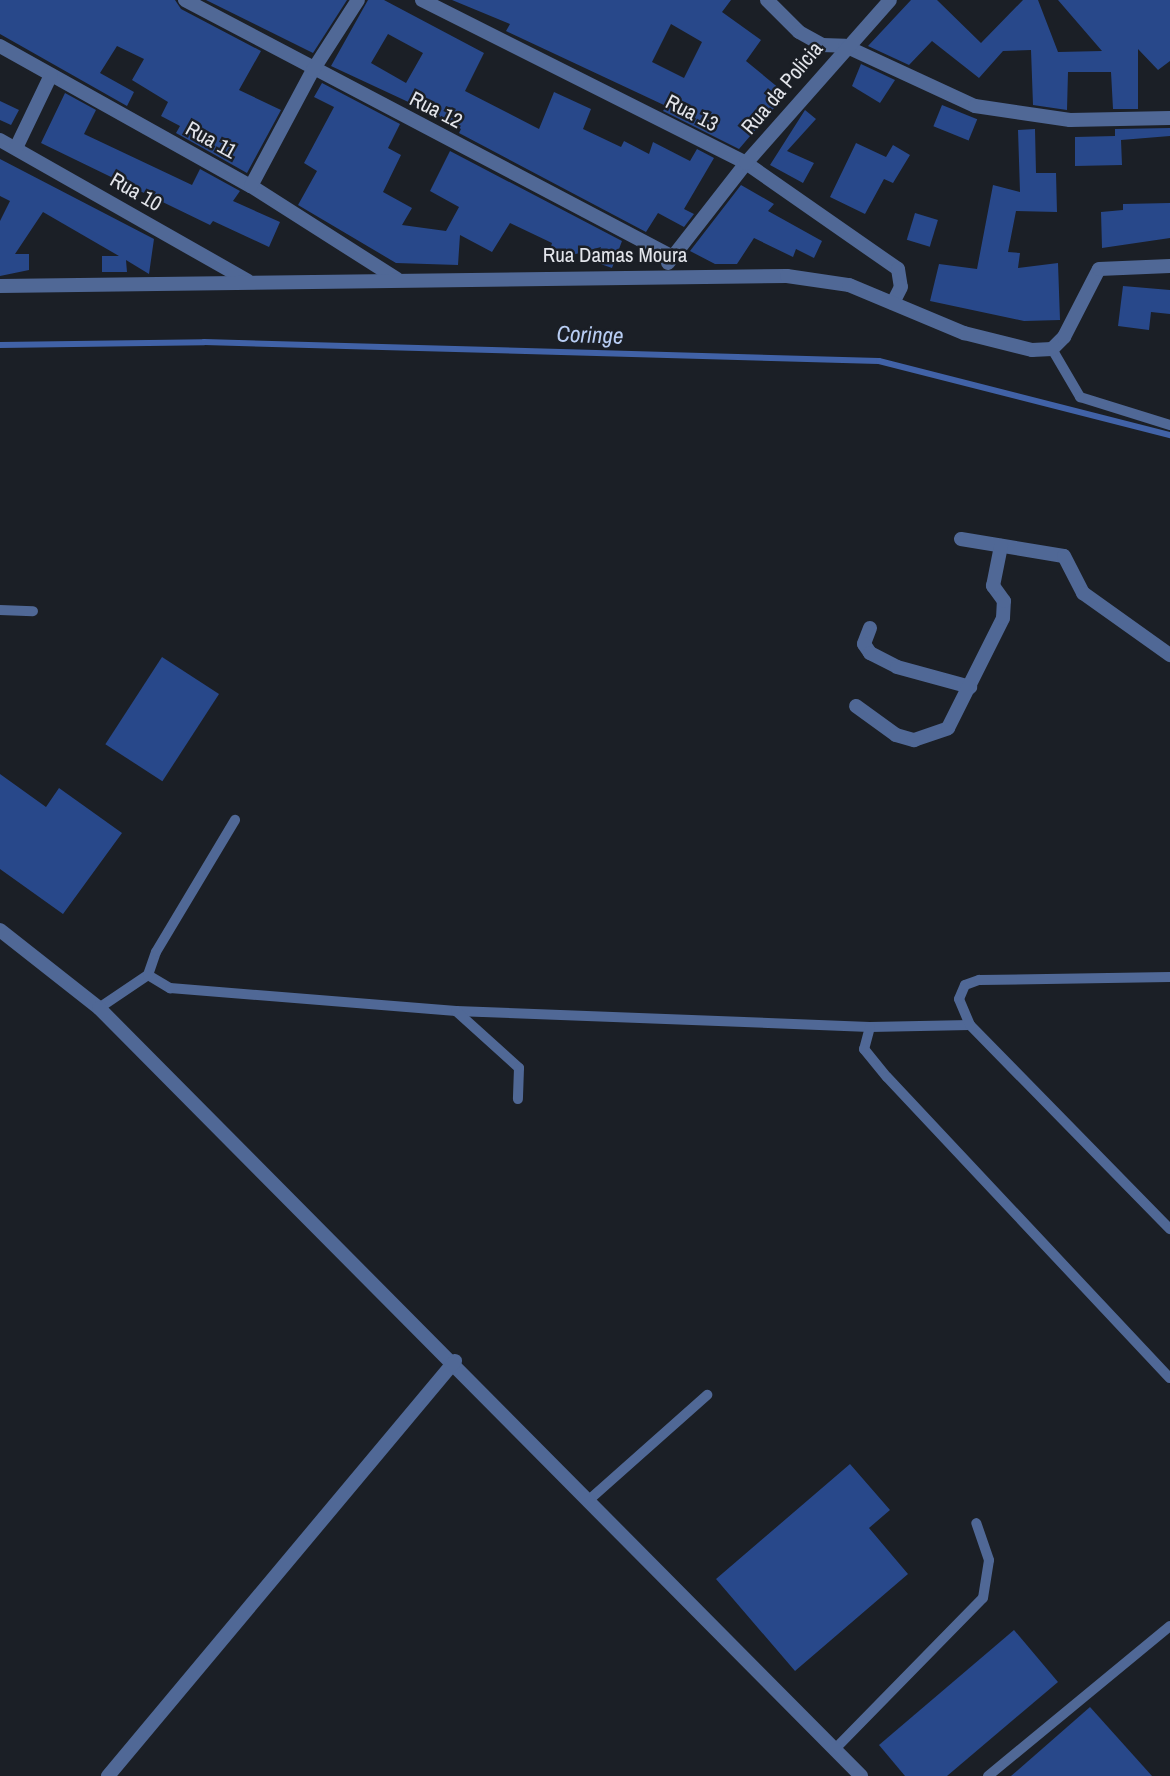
<!DOCTYPE html>
<style>
body{margin:0}
#map{position:relative;width:1170px;height:1776px;overflow:hidden;background:#1b1f26;font-family:"Archivo Narrow",sans-serif}
div>[style]{position:absolute}
.stream>*{height:6px;margin:-3px;padding:0 3px;transform-origin:3px;border-radius:3px;background:#4162a7}
.building>*{inset:0;background:#28488a;transform-origin:0 0}
.lane>*{height:10px;margin:-5px;padding:0 5px;transform-origin:5px;border-radius:5px;background:#506896}
.street>*{height:14px;margin:-7px;padding:0 7px;transform-origin:7px;border-radius:7px;background:#506896}
span{translate:-50% -50%;white-space:nowrap;text-align:center;line-height:1.15;-webkit-text-stroke:5px #1b1f26;paint-order:stroke}
.street-label{font-size:21px;color:#e3e5eb}
.water-label{font-size:23px;color:#b8cdf3;font-style:italic}
</style>
<div id="map">
<div class="stream">
<div style="left:0;top:345px;width:204px;rotate:-0.8deg"></div>
<div style="left:204px;top:342px;width:675px;rotate:1.61deg"></div>
<div style="left:879px;top:361px;width:300px;rotate:14.3deg"></div>
</div>
<div class="building">
<div style="clip-path:polygon(0 0,175px 0,181px 9px,261px 51px,239px 90px,281px 110px,247px 173px,176px 133px,180px 126px,161px 116px,168px 102px,132px 80px,144px 59px,117px 46px,100px 73px,134px 92px,127px 106px,0 34px)"></div>
<div style="clip-path:polygon(206px 0,347px 0,313px 53px)"></div>
<div style="clip-path:polygon(evenodd,368px 0,384px 0,484px 53px,465px 91px,539px 129px,554px 92px,591px 109px,583px 129px,621px 147px,624px 141px,649px 154px,653px 142px,690px 161px,697px 149px,714px 158px,684px 209px,694px 214px,684px 227px,658px 213px,646px 232px,459px 133px,461px 129px,447px 120px,331px 66px,368px 0,388px 34px,423px 53px,406px 83px,371px 63px,388px 34px)"></div>
<div style="clip-path:polygon(evenodd,452px 0,731px 0,722px 12px,761px 40px,746px 61px,786px 94px,739px 149px,663px 111px,666px 106px,506px 31px,510px 24px,452px 0,671px 24px,702px 42px,684px 78px,652px 62px,671px 24px)"></div>
<div style="clip-path:polygon(911px 0,937px 0,981px 43px,1023px 0,1038px 0,1058px 52px,1102px 51px,1058px 0,1170px 0,1170px 61px,1158px 70px,1138px 49px,1138px 109px,1113px 109px,1111px 72px,1068px 72px,1067px 110px,1033px 105px,1031px 50px,1003px 51px,979px 78px,932px 41px,909px 65px,868px 46px)"></div>
<div style="clip-path:polygon(861px 64px,895px 80px,880px 103px,852px 86px)"></div>
<div style="clip-path:polygon(322px 83px,400px 124px,388px 148px,401px 155px,383px 192px,412px 208px,402px 225px,446px 231px,459px 207px,430px 191px,450px 151px,622px 241px,612px 268px,595px 262px,601px 247px,558px 259px,548px 256px,552px 243px,510px 223px,492px 252px,460px 235px,458px 265px,396px 263px,298px 205px,317px 171px,304px 163px,334px 107px,314px 97px)"></div>
<div style="clip-path:polygon(65px 93px,96px 110px,84px 134px,192px 185px,200px 169px,240px 191px,233px 201px,280px 222px,269px 247px,213px 221px,210px 225px,41px 143px)"></div>
<div style="clip-path:polygon(0 101px,19px 110px,11px 125px,0 120px)"></div>
<div style="left:942px;top:105px;width:38px;height:23px;rotate:22deg"></div>
<div style="clip-path:polygon(805px 110px,816px 119px,787px 151px,814px 163px,803px 183px,770px 165px)"></div>
<div style="clip-path:polygon(1170px 128px,1170px 136px,1121px 140px,1122px 165px,1075px 166px,1075px 137px,1115px 136px,1115px 129px)"></div>
<div style="clip-path:polygon(1035px 129px,1036px 173px,1056px 173px,1057px 212px,1016px 211px,1008px 252px,1020px 253px,1018px 268px,1058px 263px,1060px 320px,1024px 321px,930px 301px,939px 264px,977px 269px,993px 185px,1020px 192px,1018px 130px)"></div>
<div style="clip-path:polygon(856px 143px,886px 157px,893px 145px,910px 155px,893px 183px,884px 179px,865px 214px,830px 197px)"></div>
<div style="clip-path:polygon(0 159px,154px 239px,149px 274px,126px 260px,127px 272px,102px 272px,102px 256px,119px 256px,43px 212px,15px 254px,29px 254px,29px 270px,0 276px,0 221px,10px 201px,0 196px)"></div>
<div style="clip-path:polygon(741px 185px,774px 204px,768px 211px,822px 241px,814px 258px,796px 249px,793px 257px,754px 238px,737px 264px,715px 264px,690px 251px)"></div>
<div style="clip-path:polygon(1170px 203px,1170px 238px,1102px 248px,1101px 212px,1123px 210px,1123px 204px)"></div>
<div style="left:915px;top:213px;width:24px;height:28px;rotate:17deg"></div>
<div style="clip-path:polygon(1123px 286px,1170px 290px,1170px 314px,1151px 312px,1149px 330px,1118px 326px)"></div>
<div style="left:162px;top:657px;width:68px;height:104px;rotate:33deg"></div>
<div style="clip-path:polygon(0 774px,46px 807px,59px 788px,122px 833px,63px 914px,0 869px)"></div>
<div style="clip-path:polygon(850px 1464px,890px 1510px,869px 1528px,908px 1574px,795px 1671px,716px 1579px)"></div>
<div style="clip-path:polygon(1014px 1630px,1058px 1682px,947px 1776px,905px 1776px,879px 1745px)"></div>
<div style="clip-path:polygon(1090px 1707px,1152px 1776px,1011px 1776px)"></div>
</div>
<div class="lane">
<div style="left:1052px;top:349px;width:56px;rotate:59.7deg"></div>
<div style="left:1080px;top:397px;width:94px;rotate:17.3deg"></div>
<div style="left:0;top:610px;width:33px;rotate:2deg"></div>
<div style="left:148px;top:975px;width:26px;rotate:31deg"></div>
<div style="left:170px;top:988px;width:287px;rotate:4.6deg"></div>
<div style="left:456px;top:1011px;width:414px;rotate:2.2deg"></div>
<div style="left:870px;top:1027px;width:100px;rotate:-1.1deg"></div>
<div style="left:970px;top:1025px;width:286px;rotate:45.6deg"></div>
<div style="left:99px;top:1008px;width:59px;rotate:-34deg"></div>
<div style="left:148px;top:975px;width:24px;rotate:-71deg"></div>
<div style="left:156px;top:952px;width:154px;rotate:-59.1deg"></div>
<div style="left:456px;top:1011px;width:85px;rotate:42.1deg"></div>
<div style="left:519px;top:1068px;width:31px;rotate:92deg"></div>
<div style="left:970px;top:1025px;width:28px;rotate:-113deg"></div>
<div style="left:959px;top:999px;width:15px;rotate:-67deg"></div>
<div style="left:965px;top:985px;width:15px;rotate:-20deg"></div>
<div style="left:979px;top:980px;width:191px;rotate:-0.9deg"></div>
<div style="left:870px;top:1027px;width:23px;rotate:105deg"></div>
<div style="left:864px;top:1049px;width:36px;rotate:51deg"></div>
<div style="left:887px;top:1077px;width:413px;rotate:46.8deg"></div>
<div style="left:590px;top:1499px;width:157px;rotate:-41.6deg"></div>
<div style="left:835px;top:1749px;width:211px;rotate:-45.6deg"></div>
<div style="left:983px;top:1598px;width:38px;rotate:-81deg"></div>
<div style="left:989px;top:1560px;width:39px;rotate:-109deg"></div>
<div style="left:988px;top:1776px;width:236px;rotate:-39.5deg"></div>
</div>
<div class="street">
<div style="left:185px;top:0;width:547px;rotate:27.78deg"></div>
<div style="left:422px;top:0;width:363px;rotate:26.7deg"></div>
<div style="left:746px;top:163px;width:185px;rotate:34.9deg"></div>
<div style="left:898px;top:269px;width:18px;rotate:81deg"></div>
<div style="left:901px;top:287px;width:18px;rotate:117deg"></div>
<div style="left:767px;top:0;width:45px;rotate:45deg"></div>
<div style="left:799px;top:32px;width:26px;rotate:29deg"></div>
<div style="left:822px;top:45px;width:23px;rotate:2deg"></div>
<div style="left:845px;top:46px;width:143px;rotate:24.8deg"></div>
<div style="left:975px;top:106px;width:96px;rotate:8.4deg"></div>
<div style="left:1070px;top:120px;width:100px;rotate:-1.1deg"></div>
<div style="left:0;top:46px;width:287px;rotate:29.2deg"></div>
<div style="left:251px;top:186px;width:173px;rotate:32.5deg"></div>
<div style="left:0;top:140px;width:285px;rotate:29.6deg"></div>
<div style="left:16px;top:148px;width:81px;rotate:-64.4deg"></div>
<div style="left:251px;top:186px;width:132px;rotate:-61.9deg"></div>
<div style="left:313px;top:70px;width:83px;rotate:-57.3deg"></div>
<div style="left:668px;top:263px;width:127px;rotate:-52deg"></div>
<div style="left:746px;top:163px;width:217px;rotate:-48.5deg"></div>
<div style="left:0;top:286px;width:787px;rotate:-0.73deg"></div>
<div style="left:787px;top:276px;width:63px;rotate:8.3deg"></div>
<div style="left:849px;top:285px;width:125px;rotate:22.7deg"></div>
<div style="left:964px;top:333px;width:70px;rotate:14deg"></div>
<div style="left:1032px;top:350px;width:20px;rotate:-3deg"></div>
<div style="left:1052px;top:349px;width:17px;rotate:-45deg"></div>
<div style="left:1064px;top:337px;width:76px;rotate:-62.8deg"></div>
<div style="left:1099px;top:269px;width:71px;rotate:-2.4deg"></div>
<div style="left:961px;top:539px;width:104px;rotate:9.4deg"></div>
<div style="left:1064px;top:556px;width:42px;rotate:62.8deg"></div>
<div style="left:1083px;top:593px;width:107px;rotate:35.5deg"></div>
<div style="left:870px;top:628px;width:17px;rotate:111deg"></div>
<div style="left:864px;top:644px;width:11px;rotate:56deg"></div>
<div style="left:870px;top:653px;width:30px;rotate:27deg"></div>
<div style="left:897px;top:667px;width:76px;rotate:15.3deg"></div>
<div style="left:856px;top:706px;width:49px;rotate:35.9deg"></div>
<div style="left:896px;top:735px;width:19px;rotate:16deg"></div>
<div style="left:914px;top:740px;width:36px;rotate:-19deg"></div>
<div style="left:948px;top:728px;width:123px;rotate:-63.4deg"></div>
<div style="left:1003px;top:618px;width:17px;rotate:-87deg"></div>
<div style="left:1004px;top:601px;width:19px;rotate:-126deg"></div>
<div style="left:993px;top:586px;width:41px;rotate:-78.7deg"></div>
<div style="left:0;top:930px;width:126px;rotate:38.2deg"></div>
<div style="left:99px;top:1008px;width:1082px;rotate:45.22deg"></div>
<div style="left:108px;top:1776px;width:541px;rotate:-50.1deg"></div>
</div>
<div class="street-label">
<span style="left:782px;top:88px;rotate:-50deg">Rua da Policia</span>
<span style="left:436px;top:110px;rotate:27deg">Rua 12</span>
<span style="left:692px;top:113px;rotate:27deg">Rua 13</span>
<span style="left:211px;top:140px;rotate:29deg">Rua 11</span>
<span style="left:136px;top:192px;rotate:30deg">Rua 10</span>
<span style="left:615px;top:255px">Rua Damas Moura</span>
</div>
<div class="water-label">
<span style="left:590px;top:335px;rotate:2deg">Coringe</span>
</div>
</div>
